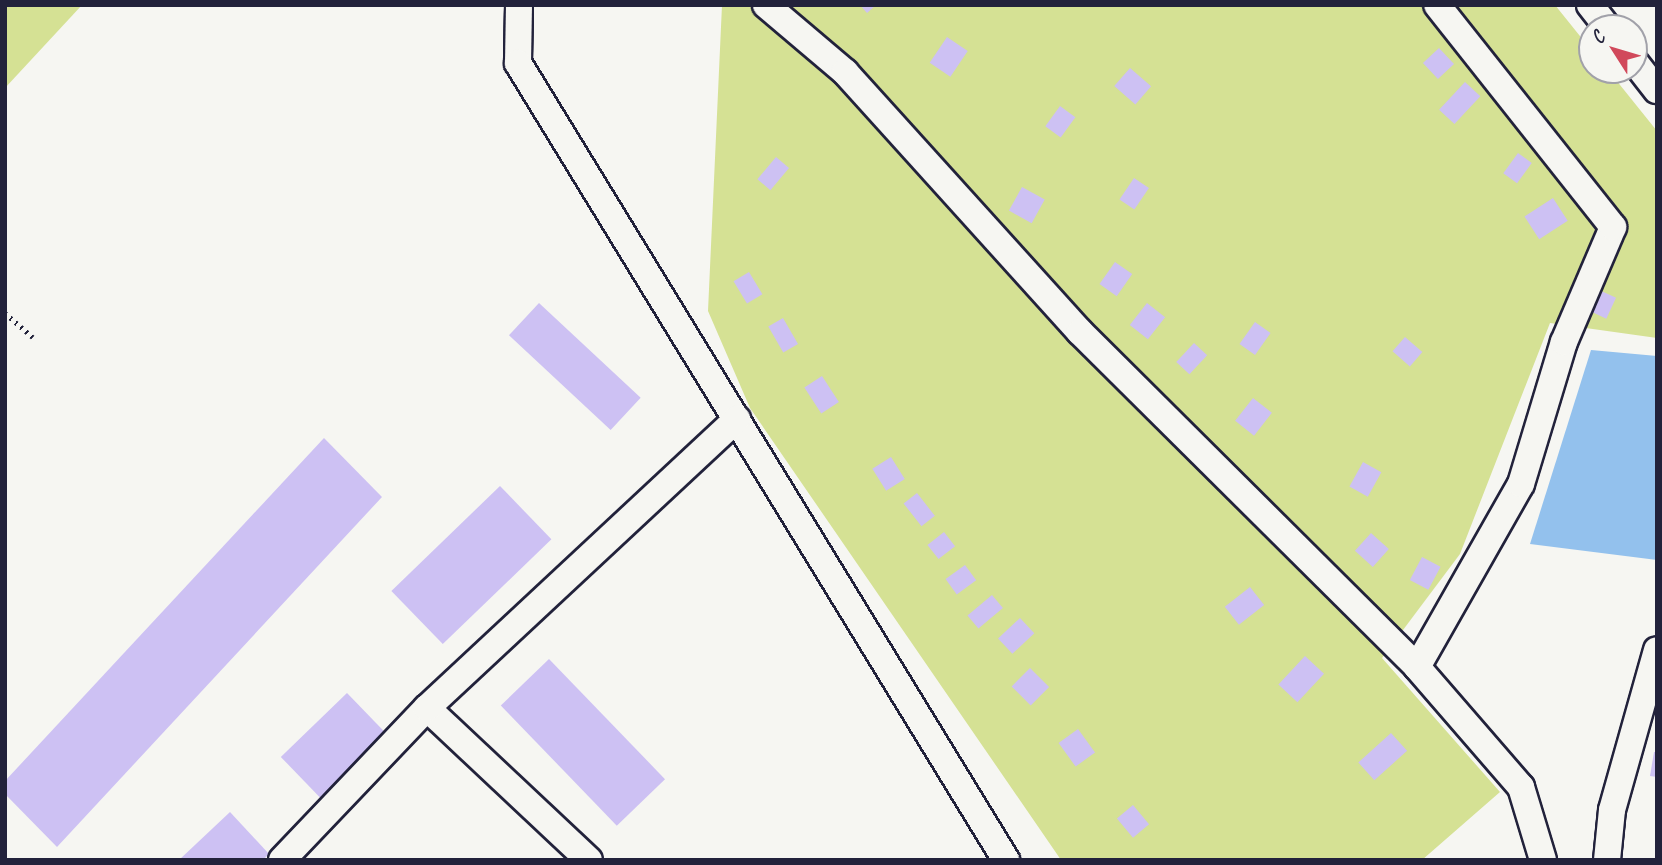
<!DOCTYPE html>
<meta charset="utf-8">
<style>
body{margin:0}
#map{position:relative;width:1662px;height:865px;overflow:hidden;background:#f6f6f2;font-family:Caveat,sans-serif}
div>[style]{position:absolute}
.green>*{inset:0;background:#d5e194}
.water>*{inset:0;background:#93c1ed}
.building>*{inset:0;background:#cdc1f3;transform-origin:0 0}
.path>*{height:4.5px;margin-top:-2.25px;transform-origin:0;background:repeating-linear-gradient(90deg,#22223b 0 2px,transparent 0 7px)}
.roads{filter:drop-shadow(2px 0 #22223b) drop-shadow(-2px 0 #22223b) drop-shadow(0 2px #22223b) drop-shadow(0 -2px #22223b)}
.minor>*{height:26px;margin:-13px;padding:0 13px;transform-origin:13px;border-radius:13px;background:#f6f6f2}
span{translate:-50% -50%;white-space:nowrap;text-align:center;line-height:1.15;-webkit-text-stroke:6px #f6f6f2;paint-order:stroke}
.frame{position:absolute;inset:0;border:7px solid #22223b;pointer-events:none}
.north{position:absolute;left:1578px;top:14px;width:70px;height:70px;box-sizing:border-box;background:#f6f6f2;border:2px solid #a1a1a9;border-radius:50%;rotate:307deg;font-size:19px;font-weight:700;line-height:28px;text-align:center;color:#22223b}
.north::after{content:'';display:block;margin:auto;width:24px;height:32px;background:#d1495b;clip-path:polygon(50% 0,100% 100%,50% 72%,0 100%)}
</style>
<div id="map">
<div class="green">
<div style="clip-path:polygon(5px 5px,82px 5px,5px 88px)"></div>
<div style="clip-path:polygon(722px 5px,1555px 5px,1592px 51px,1592px 70px,1608px 70px,1657px 131px,1657px 338px,1550px 323px,1460px 554px,1382px 658px,1500px 792px,1422px 860px,1061px 860px,750px 408px,708px 311px)"></div>
</div>
<div class="water">
<div style="clip-path:polygon(1591px 350px,1657px 356px,1657px 560px,1530px 544px)"></div>
</div>
<div class="building">
<div style="clip-path:polygon(860px 5px,876px 5px,867px 13px)"></div>
<div style="left:947px;top:37px;width:25px;height:31px;rotate:34deg"></div>
<div style="left:1439px;top:48px;width:22px;height:22px;rotate:47deg"></div>
<div style="left:1130px;top:68px;width:28px;height:24px;rotate:41deg"></div>
<div style="left:1465px;top:82px;width:21px;height:38px;rotate:43deg"></div>
<div style="left:1060px;top:106px;width:19px;height:25px;rotate:36deg"></div>
<div style="left:1518px;top:153px;width:17px;height:25px;rotate:36deg"></div>
<div style="left:776px;top:157px;width:17px;height:29px;rotate:40deg"></div>
<div style="left:1134px;top:178px;width:18px;height:26px;rotate:34deg"></div>
<div style="left:1022px;top:187px;width:26px;height:27px;rotate:29deg"></div>
<div style="left:1553px;top:198px;width:27px;height:34px;rotate:57deg"></div>
<div style="left:1115px;top:262px;width:21px;height:27px;rotate:35deg"></div>
<div style="left:749px;top:272px;width:26px;height:18px;rotate:59deg"></div>
<div style="left:1597px;top:289px;width:21px;height:23px;rotate:25deg"></div>
<div style="left:539px;top:303px;width:139px;height:44px;rotate:43deg"></div>
<div style="left:1147px;top:303px;width:23px;height:28px;rotate:38deg"></div>
<div style="left:783px;top:318px;width:30px;height:17px;rotate:60deg"></div>
<div style="left:1255px;top:322px;width:19px;height:27px;rotate:35deg"></div>
<div style="left:1405px;top:337px;width:23px;height:19px;rotate:41deg"></div>
<div style="left:1194px;top:343px;width:18px;height:26px;rotate:43deg"></div>
<div style="left:822px;top:376px;width:31px;height:21px;rotate:57deg"></div>
<div style="left:1253px;top:398px;width:24px;height:29px;rotate:38deg"></div>
<div style="clip-path:polygon(324px 438px,382px 497px,57px 847px,5px 794px,5px 781px)"></div>
<div style="left:891px;top:457px;width:26px;height:22px;rotate:58deg"></div>
<div style="left:1363px;top:462px;width:21px;height:28px;rotate:29deg"></div>
<div style="left:500px;top:486px;width:74px;height:151px;rotate:46deg"></div>
<div style="left:917px;top:493px;width:29px;height:17px;rotate:52deg"></div>
<div style="left:944px;top:532px;width:18px;height:21px;rotate:52deg"></div>
<div style="left:1371px;top:533px;width:24px;height:24px;rotate:42deg"></div>
<div style="left:1422px;top:557px;width:21px;height:26px;rotate:28deg"></div>
<div style="left:965px;top:565px;width:19px;height:24px;rotate:54deg"></div>
<div style="left:1250px;top:587px;width:23px;height:32px;rotate:52deg"></div>
<div style="left:992px;top:595px;width:17px;height:32px;rotate:50deg"></div>
<div style="left:1020px;top:618px;width:21px;height:30px;rotate:47deg"></div>
<div style="left:1305px;top:656px;width:26px;height:39px;rotate:43deg"></div>
<div style="left:549px;top:659px;width:167px;height:67px;rotate:46deg"></div>
<div style="left:1030px;top:668px;width:27px;height:26px;rotate:45deg"></div>
<div style="left:347px;top:693px;width:64px;height:92px;rotate:46deg"></div>
<div style="left:1078px;top:729px;width:29px;height:24px;rotate:54deg"></div>
<div style="left:1391px;top:733px;width:24px;height:44px;rotate:48deg"></div>
<div style="clip-path:polygon(1654px 752px,1657px 752px,1657px 777px,1650px 776px)"></div>
<div style="left:1133px;top:805px;width:25px;height:21px;rotate:50deg"></div>
<div style="clip-path:polygon(230px 812px,269px 854px,263px 860px,179px 860px)"></div>
</div>
<div class="path">
<div style="left:5px;top:313px;width:37px;rotate:41deg"></div>
</div>
<div class="roads">
<div class="minor">
<div style="left:519px;top:5px;width:58px;rotate:91deg"></div>
<div style="left:518px;top:63px;width:935px;rotate:58.52deg"></div>
<div style="left:766px;top:5px;width:104px;rotate:40.3deg"></div>
<div style="left:845px;top:72px;width:350px;rotate:47.9deg"></div>
<div style="left:1080px;top:332px;width:475px;rotate:44.8deg"></div>
<div style="left:1417px;top:667px;width:159px;rotate:49.1deg"></div>
<div style="left:1521px;top:787px;width:76px;rotate:73.2deg"></div>
<div style="left:1590px;top:5px;width:29px;rotate:52deg"></div>
<div style="left:1634px;top:61px;width:37px;rotate:52deg"></div>
<div style="left:1417px;top:667px;width:210px;rotate:-60.4deg"></div>
<div style="left:1521px;top:484px;width:148px;rotate:-73.2deg"></div>
<div style="left:1564px;top:342px;width:125px;rotate:-66.9deg"></div>
<div style="left:1613px;top:227px;width:283px;rotate:-128.4deg"></div>
<div style="left:427px;top:708px;width:222px;rotate:43.2deg"></div>
<div style="left:282px;top:860px;width:210px;rotate:-46.4deg"></div>
<div style="left:427px;top:708px;width:424px;rotate:-43deg"></div>
<div style="left:1607px;top:860px;width:50px;rotate:-84.3deg"></div>
<div style="left:1612px;top:810px;width:166px;rotate:-74.3deg"></div>
</div>
</div>
<div class="frame"></div>
<div class="north">С</div>
</div>
